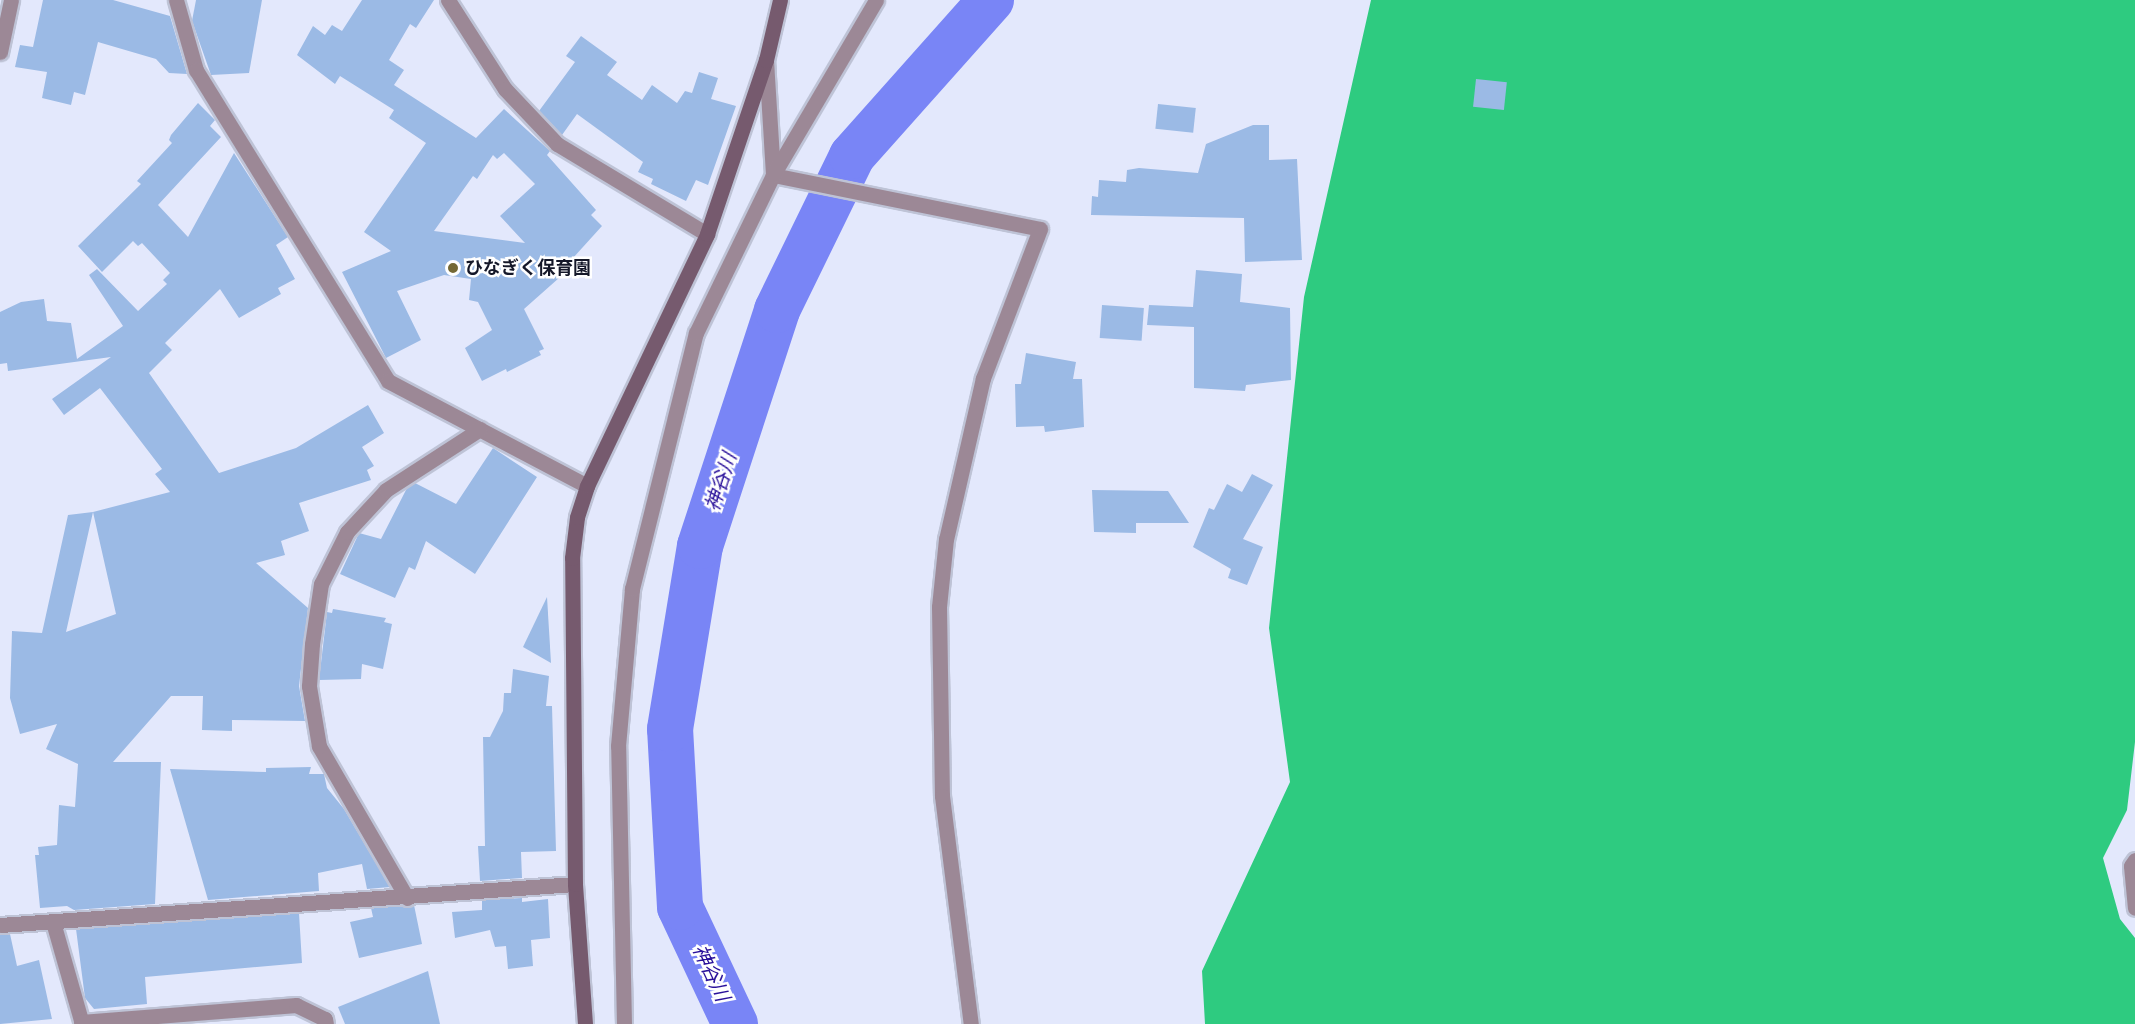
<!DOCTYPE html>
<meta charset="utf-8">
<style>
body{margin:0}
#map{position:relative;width:2135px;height:1024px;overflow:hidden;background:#e3e8fc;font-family:"DejaVu Sans","Noto Sans JP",sans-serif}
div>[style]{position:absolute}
.forest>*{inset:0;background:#2ecb80}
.river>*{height:46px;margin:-23px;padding:0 23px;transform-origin:23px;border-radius:23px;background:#7985f6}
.building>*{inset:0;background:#9bbae5;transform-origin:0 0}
.roads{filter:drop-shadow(2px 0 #bec3d6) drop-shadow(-2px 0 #bec3d6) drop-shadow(0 2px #bec3d6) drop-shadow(0 -2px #bec3d6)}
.street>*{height:15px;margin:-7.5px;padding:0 7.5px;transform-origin:7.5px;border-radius:7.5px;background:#9c8896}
.secondary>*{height:15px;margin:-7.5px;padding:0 7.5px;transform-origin:7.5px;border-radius:7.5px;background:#765a6e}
.dots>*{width:16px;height:16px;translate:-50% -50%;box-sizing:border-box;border:3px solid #fff;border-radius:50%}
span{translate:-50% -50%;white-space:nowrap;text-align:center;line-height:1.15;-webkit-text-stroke:5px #fff;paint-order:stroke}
.poi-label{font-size:18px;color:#151829;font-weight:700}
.left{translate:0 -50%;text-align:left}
.water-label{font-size:20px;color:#2a119a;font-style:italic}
</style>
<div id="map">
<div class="forest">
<div style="clip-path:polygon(1371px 0,2135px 0,2135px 742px,2127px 810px,2103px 858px,2120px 919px,2135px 938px,2135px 1024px,1205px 1024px,1202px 971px,1290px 782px,1269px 628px,1304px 297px)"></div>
</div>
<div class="river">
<div style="left:735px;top:1024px;width:129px;rotate:-115.2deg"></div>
<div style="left:680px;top:907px;width:178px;rotate:-93.2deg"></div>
<div style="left:670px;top:729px;width:185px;rotate:-80.7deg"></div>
<div style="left:700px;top:546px;width:248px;rotate:-71.9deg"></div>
<div style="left:777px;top:310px;width:171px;rotate:-64deg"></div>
<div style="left:852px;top:156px;width:209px;rotate:-48.3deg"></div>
</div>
<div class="building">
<div style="clip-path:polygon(43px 0,113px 0,170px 16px,187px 74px,169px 73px,156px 59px,98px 42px,85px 95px,74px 92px,71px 105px,42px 98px,47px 72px,15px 67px,20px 45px,33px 47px)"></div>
<div style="clip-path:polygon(196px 0,262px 0,249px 73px,211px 75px,192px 21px)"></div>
<div style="clip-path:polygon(evenodd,362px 0,434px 0,416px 28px,410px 24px,389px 60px,404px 70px,394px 85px,476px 138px,504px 109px,550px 151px,547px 155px,596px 210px,591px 215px,602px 226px,573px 258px,577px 262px,524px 309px,544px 349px,539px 351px,541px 355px,507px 372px,506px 369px,482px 381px,465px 348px,492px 330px,478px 302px,469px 300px,471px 279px,444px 275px,397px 291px,421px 340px,386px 358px,342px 272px,391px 251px,364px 232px,426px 143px,389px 118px,394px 110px,340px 76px,335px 84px,297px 55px,313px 26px,325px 35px,332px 25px,342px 31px,362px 0,504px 153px,535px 184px,500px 216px,525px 243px,434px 231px,473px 176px,477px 179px,493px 155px,497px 159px,504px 153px)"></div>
<div style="clip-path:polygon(581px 36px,617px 62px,607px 75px,642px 100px,652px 85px,677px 103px,685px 91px,692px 93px,699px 72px,718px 78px,711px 99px,736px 106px,708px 185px,696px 180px,686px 201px,651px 184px,653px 179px,638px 172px,643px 162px,577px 114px,562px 135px,539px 111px,575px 62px,566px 56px)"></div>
<div style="left:1476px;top:79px;width:31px;height:28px;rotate:6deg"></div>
<div style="clip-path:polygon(198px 103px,215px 120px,210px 126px,221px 137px,158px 205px,188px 237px,234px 153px,288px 237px,276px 245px,295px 279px,278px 288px,281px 294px,239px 318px,220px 289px,165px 343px,172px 350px,149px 373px,219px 473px,296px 448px,368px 405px,384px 433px,362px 447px,374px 466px,367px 470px,371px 480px,299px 503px,309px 531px,281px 541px,285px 555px,256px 563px,308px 608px,299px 686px,305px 721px,232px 720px,232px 731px,202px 730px,203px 696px,171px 696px,113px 762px,161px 762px,155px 904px,74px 910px,67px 906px,40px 908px,35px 855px,39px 855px,38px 847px,57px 845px,59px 805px,75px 807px,78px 764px,46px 749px,57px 724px,20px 734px,10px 698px,12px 631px,42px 633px,68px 515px,93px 512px,66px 632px,116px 614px,93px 512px,170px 492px,155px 474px,162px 469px,100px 388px,64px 415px,52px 399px,111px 357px,8px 371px,7px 363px,0 364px,0 312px,21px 302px,44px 299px,47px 321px,71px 323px,77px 359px,123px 326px,89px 275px,97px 269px,138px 311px,167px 284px,163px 280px,170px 273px,142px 243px,138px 246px,133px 241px,102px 272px,78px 246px,141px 184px,137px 181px,172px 143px,169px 140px,171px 135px)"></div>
<div style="left:1158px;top:104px;width:38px;height:25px;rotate:6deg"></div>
<div style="clip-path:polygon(1253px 125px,1269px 125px,1269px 160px,1297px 159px,1302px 260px,1245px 262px,1244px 218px,1091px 215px,1092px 196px,1098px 197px,1099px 180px,1126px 182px,1127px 170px,1139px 168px,1198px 173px,1206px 144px)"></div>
<div style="clip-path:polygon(1196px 270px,1242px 274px,1240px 302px,1290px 308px,1291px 380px,1246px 385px,1245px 391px,1194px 388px,1194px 327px,1147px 325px,1149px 305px,1193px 307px)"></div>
<div style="left:1102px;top:305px;width:42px;height:33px;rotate:4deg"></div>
<div style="clip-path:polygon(1026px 353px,1076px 362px,1073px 379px,1082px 379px,1084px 427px,1045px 432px,1044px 426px,1016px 427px,1015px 384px,1021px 384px)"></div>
<div style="clip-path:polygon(493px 448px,537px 477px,475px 574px,426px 541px,415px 570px,409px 567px,395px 598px,340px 574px,359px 533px,381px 539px,407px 488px,415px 483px,456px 504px)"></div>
<div style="clip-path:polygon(1252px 474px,1273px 485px,1243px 539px,1263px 547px,1247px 585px,1228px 578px,1231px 569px,1193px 547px,1209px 508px,1214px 510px,1227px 484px,1242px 492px)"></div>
<div style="clip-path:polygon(1092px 490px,1168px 491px,1189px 523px,1136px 523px,1136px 533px,1094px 532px)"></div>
<div style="clip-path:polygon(547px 597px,551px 663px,523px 647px)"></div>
<div style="clip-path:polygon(333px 609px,386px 618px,384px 622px,392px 624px,383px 669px,362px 664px,361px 679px,319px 680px,327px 612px,332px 613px)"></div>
<div style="clip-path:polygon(513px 669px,549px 676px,546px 706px,552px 706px,556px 851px,521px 852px,522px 878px,480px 881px,478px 846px,485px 846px,483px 737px,490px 737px,503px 711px,504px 693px,511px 693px)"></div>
<div style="clip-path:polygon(311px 767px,309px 774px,324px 774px,327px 788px,344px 809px,390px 887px,367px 889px,362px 864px,318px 873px,319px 891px,208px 900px,170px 769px,266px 772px,266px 768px)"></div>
<div style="clip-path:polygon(522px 898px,522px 902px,548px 899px,550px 938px,531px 940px,533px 966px,508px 969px,506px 946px,495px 947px,490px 930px,455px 938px,452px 912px,482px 910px,482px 900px)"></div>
<div style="clip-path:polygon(414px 905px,422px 944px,359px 958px,350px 922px,373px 917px,371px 908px)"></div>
<div style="clip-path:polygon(299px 913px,302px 963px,145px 977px,147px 1004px,94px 1009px,85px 998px,76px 929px)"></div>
<div style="clip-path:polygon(10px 934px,17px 966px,39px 960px,52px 1019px,0 1024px,0 935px)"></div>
<div style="clip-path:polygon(428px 971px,440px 1024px,345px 1024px,338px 1007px)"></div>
</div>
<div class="roads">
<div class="street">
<div style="left:176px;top:0;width:73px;rotate:74.1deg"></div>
<div style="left:196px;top:70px;width:365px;rotate:58.3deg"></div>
<div style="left:388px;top:381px;width:225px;rotate:27.8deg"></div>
<div style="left:448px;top:0;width:106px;rotate:57.4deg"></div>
<div style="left:505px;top:89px;width:76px;rotate:46.6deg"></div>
<div style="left:557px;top:144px;width:175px;rotate:31deg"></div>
<div style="left:0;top:52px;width:53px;rotate:-78.1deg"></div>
<div style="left:766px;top:60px;width:115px;rotate:86.5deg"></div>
<div style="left:773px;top:175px;width:272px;rotate:11.4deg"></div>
<div style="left:1040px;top:229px;width:160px;rotate:110.9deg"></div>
<div style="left:983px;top:378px;width:165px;rotate:102.9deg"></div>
<div style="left:946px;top:539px;width:68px;rotate:95.9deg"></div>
<div style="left:939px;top:607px;width:189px;rotate:89.1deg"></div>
<div style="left:942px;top:796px;width:230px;rotate:82.8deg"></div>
<div style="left:2135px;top:860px;width:7px;rotate:124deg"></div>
<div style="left:2131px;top:866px;width:42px;rotate:84.6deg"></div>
<div style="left:407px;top:898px;width:176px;rotate:-120.1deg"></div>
<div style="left:319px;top:746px;width:61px;rotate:-99.5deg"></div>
<div style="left:309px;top:686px;width:42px;rotate:-85.9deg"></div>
<div style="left:312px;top:644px;width:61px;rotate:-81.5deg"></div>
<div style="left:321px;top:584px;width:58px;rotate:-63.4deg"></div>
<div style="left:347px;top:532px;width:57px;rotate:-47.1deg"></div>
<div style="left:386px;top:490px;width:112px;rotate:-33deg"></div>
<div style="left:53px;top:922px;width:106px;rotate:74.1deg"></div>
<div style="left:0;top:925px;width:576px;rotate:-4.08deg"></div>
<div style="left:81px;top:1022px;width:216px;rotate:-4.5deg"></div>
<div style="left:296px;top:1005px;width:32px;rotate:26deg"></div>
<div style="left:325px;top:1019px;width:5px;rotate:79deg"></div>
<div style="left:624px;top:1024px;width:278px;rotate:-91.2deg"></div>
<div style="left:618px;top:746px;width:158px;rotate:-84.9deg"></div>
<div style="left:632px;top:589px;width:264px;rotate:-76deg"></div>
<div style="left:696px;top:333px;width:176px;rotate:-64deg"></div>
<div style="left:773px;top:175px;width:203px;rotate:-59.5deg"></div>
</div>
<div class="secondary">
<div style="left:585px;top:1024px;width:140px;rotate:-94.1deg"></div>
<div style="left:575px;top:884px;width:326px;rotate:-90.5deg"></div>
<div style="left:572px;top:558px;width:41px;rotate:-83deg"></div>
<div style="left:577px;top:517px;width:33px;rotate:-72deg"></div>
<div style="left:587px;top:486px;width:279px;rotate:-64.5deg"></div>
<div style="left:707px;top:234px;width:184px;rotate:-71.3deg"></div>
<div style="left:766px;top:60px;width:62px;rotate:-76.9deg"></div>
</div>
</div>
<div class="dots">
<div style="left:453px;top:268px;background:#746835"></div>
</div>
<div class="poi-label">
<span class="left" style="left:465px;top:268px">ひなぎく保育園</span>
</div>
<div class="water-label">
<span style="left:721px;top:482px;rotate:-72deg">神谷川</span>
<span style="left:711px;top:973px;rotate:65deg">神谷川</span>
</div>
</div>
